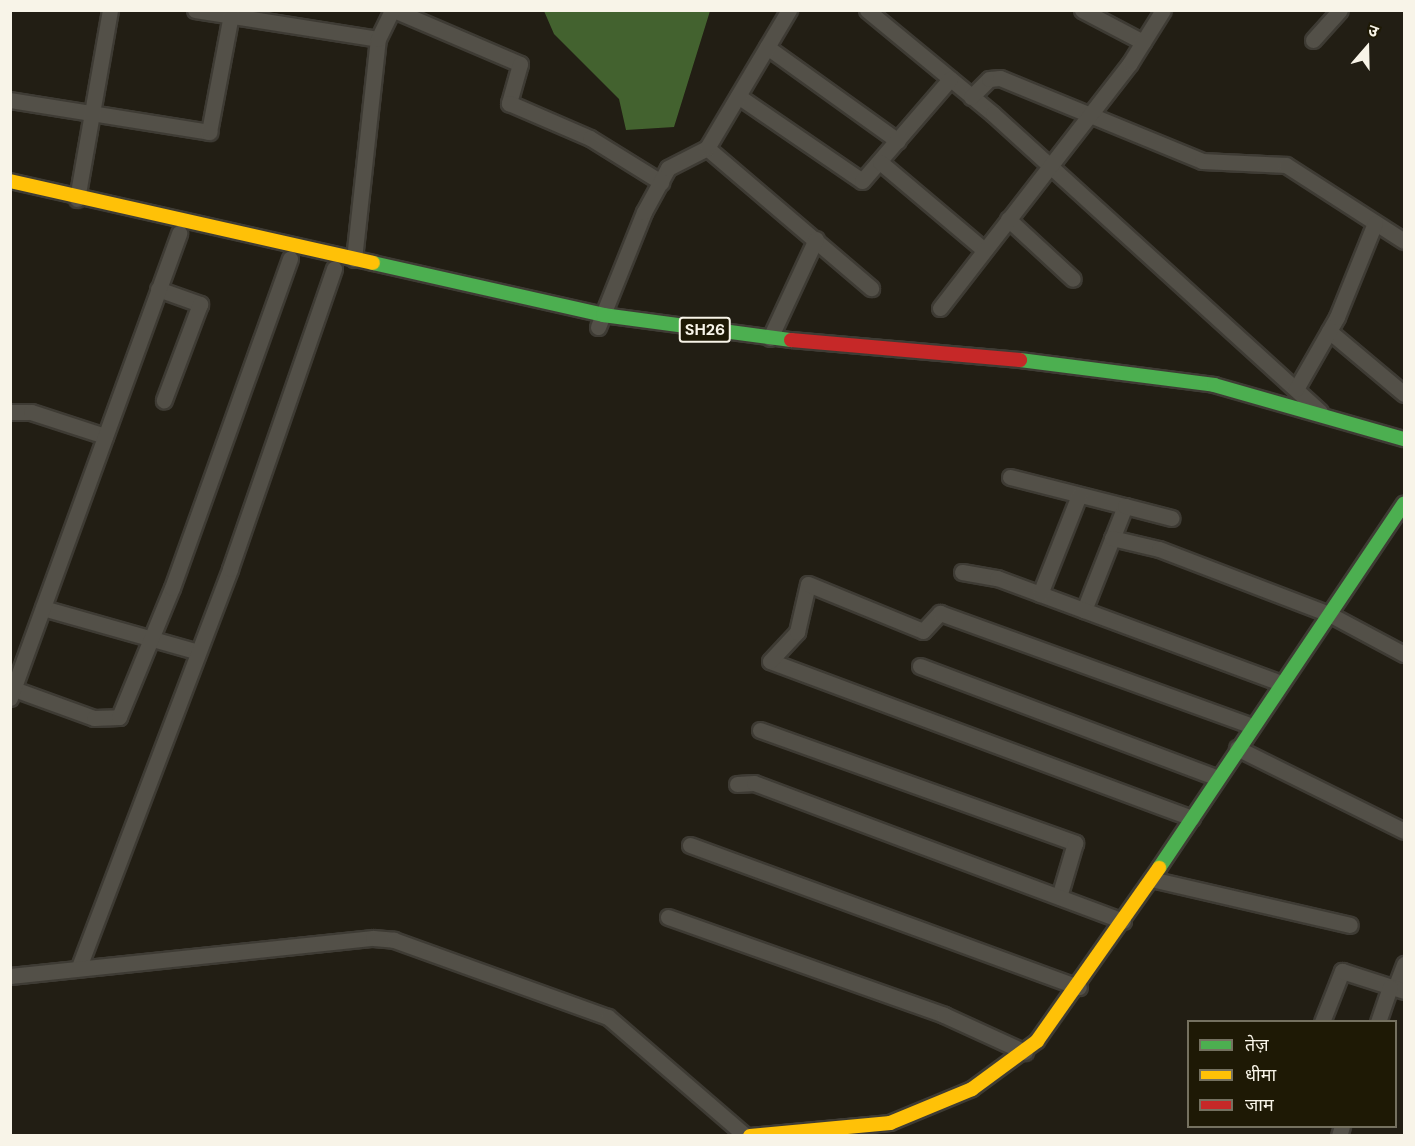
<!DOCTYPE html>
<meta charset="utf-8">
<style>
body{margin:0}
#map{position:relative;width:1415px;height:1146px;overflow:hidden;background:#221e14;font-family:"DM Sans","Noto Sans Devanagari",sans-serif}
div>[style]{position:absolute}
.water>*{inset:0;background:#43622f}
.roads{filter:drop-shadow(2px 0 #3e3b34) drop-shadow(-2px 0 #3e3b34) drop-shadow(0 2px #3e3b34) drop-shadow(0 -2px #3e3b34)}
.street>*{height:15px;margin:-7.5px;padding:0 7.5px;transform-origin:7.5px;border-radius:7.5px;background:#535048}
.fast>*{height:14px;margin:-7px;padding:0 7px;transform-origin:7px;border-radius:7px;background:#4caf50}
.slow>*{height:14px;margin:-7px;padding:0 7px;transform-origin:7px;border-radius:7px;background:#ffc107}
.jam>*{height:14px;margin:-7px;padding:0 7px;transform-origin:7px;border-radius:7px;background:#c62828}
span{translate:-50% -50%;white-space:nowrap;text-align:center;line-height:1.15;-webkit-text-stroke:4.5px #1e1905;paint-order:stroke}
.shield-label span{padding:2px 4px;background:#1e1905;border:2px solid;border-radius:4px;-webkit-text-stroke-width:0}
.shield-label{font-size:16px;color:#f8f4e8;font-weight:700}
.frame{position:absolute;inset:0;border:12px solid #f8f4e8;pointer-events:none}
.legend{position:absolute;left:1187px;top:1020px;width:210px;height:108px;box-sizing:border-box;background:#1e1905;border:2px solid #757160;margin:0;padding:8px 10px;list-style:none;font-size:18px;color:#f8f4e8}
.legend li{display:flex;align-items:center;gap:12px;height:30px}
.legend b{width:30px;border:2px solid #757160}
.north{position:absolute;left:1337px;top:18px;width:60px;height:60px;-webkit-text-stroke:4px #1e1905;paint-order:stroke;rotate:20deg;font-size:16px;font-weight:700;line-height:24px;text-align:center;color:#f8f4e8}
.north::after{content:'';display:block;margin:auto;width:21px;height:27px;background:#f8f4e8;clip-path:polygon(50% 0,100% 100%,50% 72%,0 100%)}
</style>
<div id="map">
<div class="water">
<div style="clip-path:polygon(544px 11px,710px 11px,674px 127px,626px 130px,619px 99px,554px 34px)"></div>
</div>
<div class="roads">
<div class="street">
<div style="left:195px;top:10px;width:185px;rotate:9deg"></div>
<div style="left:394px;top:10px;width:137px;rotate:23.2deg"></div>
<div style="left:520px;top:64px;width:41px;rotate:105.8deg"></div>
<div style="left:509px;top:103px;width:88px;rotate:23.4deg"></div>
<div style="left:590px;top:138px;width:84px;rotate:31.8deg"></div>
<div style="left:867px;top:10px;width:163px;rotate:39.5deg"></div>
<div style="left:993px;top:114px;width:442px;rotate:42.3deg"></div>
<div style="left:1082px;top:10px;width:69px;rotate:27.7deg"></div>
<div style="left:1313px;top:40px;width:40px;rotate:-48deg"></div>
<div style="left:767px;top:47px;width:161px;rotate:35.7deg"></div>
<div style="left:738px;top:96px;width:150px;rotate:34.4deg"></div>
<div style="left:862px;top:181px;width:135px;rotate:-49.2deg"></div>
<div style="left:971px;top:97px;width:25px;rotate:-45deg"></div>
<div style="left:989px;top:79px;width:11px;rotate:-5deg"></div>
<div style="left:1000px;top:78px;width:218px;rotate:22.3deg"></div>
<div style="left:1202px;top:161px;width:84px;rotate:2.7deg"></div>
<div style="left:1286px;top:165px;width:140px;rotate:32.8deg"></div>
<div style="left:10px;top:100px;width:202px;rotate:9.1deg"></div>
<div style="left:209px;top:132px;width:120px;rotate:-79.4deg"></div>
<div style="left:707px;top:148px;width:216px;rotate:40.5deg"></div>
<div style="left:880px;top:162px;width:136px;rotate:40.2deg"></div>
<div style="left:77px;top:199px;width:192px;rotate:-80.1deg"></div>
<div style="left:1008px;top:219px;width:88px;rotate:42.7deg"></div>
<div style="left:354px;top:259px;width:221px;rotate:-83.8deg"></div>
<div style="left:378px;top:39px;width:32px;rotate:-64deg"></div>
<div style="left:158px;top:289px;width:45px;rotate:19.7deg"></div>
<div style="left:200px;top:304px;width:103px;rotate:110.6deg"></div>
<div style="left:940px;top:308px;width:310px;rotate:-52.2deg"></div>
<div style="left:1130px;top:63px;width:62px;rotate:-58.1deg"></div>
<div style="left:598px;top:327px;width:124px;rotate:-68.2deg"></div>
<div style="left:644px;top:212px;width:50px;rotate:-61.4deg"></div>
<div style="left:668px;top:168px;width:44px;rotate:-27.1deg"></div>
<div style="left:707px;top:148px;width:161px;rotate:-59.3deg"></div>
<div style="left:1329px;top:331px;width:98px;rotate:40deg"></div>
<div style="left:770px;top:338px;width:109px;rotate:-65.1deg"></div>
<div style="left:1296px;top:389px;width:83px;rotate:-60.3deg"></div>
<div style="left:1337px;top:317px;width:101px;rotate:-68deg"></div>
<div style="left:10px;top:412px;width:21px"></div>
<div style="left:31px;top:412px;width:78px;rotate:18deg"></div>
<div style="left:1010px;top:477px;width:119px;rotate:14.2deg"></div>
<div style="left:1125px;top:506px;width:112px;rotate:111.5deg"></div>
<div style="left:1125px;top:506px;width:48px;rotate:14.6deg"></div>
<div style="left:1112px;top:538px;width:48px;rotate:13.2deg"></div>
<div style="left:1159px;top:549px;width:182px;rotate:20.9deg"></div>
<div style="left:1329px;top:614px;width:85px;rotate:28.1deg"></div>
<div style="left:962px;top:572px;width:36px;rotate:10deg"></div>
<div style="left:997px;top:578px;width:303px;rotate:20.3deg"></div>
<div style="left:1040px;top:594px;width:106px;rotate:-68.5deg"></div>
<div style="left:43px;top:608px;width:161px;rotate:15.8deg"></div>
<div style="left:920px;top:666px;width:318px;rotate:20.6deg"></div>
<div style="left:14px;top:689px;width:85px;rotate:19.9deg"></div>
<div style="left:94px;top:718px;width:25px;rotate:-2deg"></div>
<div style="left:119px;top:717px;width:139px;rotate:-67.7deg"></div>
<div style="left:172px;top:588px;width:350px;rotate:-70.3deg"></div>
<div style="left:10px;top:698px;width:495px;rotate:-70deg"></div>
<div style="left:760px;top:730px;width:335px;rotate:19.7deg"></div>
<div style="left:1075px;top:843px;width:56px;rotate:106.5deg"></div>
<div style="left:1237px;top:748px;width:186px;rotate:26.4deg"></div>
<div style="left:737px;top:784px;width:17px;rotate:-3deg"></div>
<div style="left:754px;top:783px;width:394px;rotate:20.5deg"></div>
<div style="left:1192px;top:818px;width:450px;rotate:-159.6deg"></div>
<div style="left:770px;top:661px;width:40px;rotate:-47deg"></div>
<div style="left:797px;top:632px;width:49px;rotate:-77.1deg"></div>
<div style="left:808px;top:584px;width:124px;rotate:22.2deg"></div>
<div style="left:923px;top:631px;width:25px;rotate:-47deg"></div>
<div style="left:940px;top:613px;width:332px;rotate:19.9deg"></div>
<div style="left:690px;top:845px;width:414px;rotate:20.1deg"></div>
<div style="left:1151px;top:879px;width:204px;rotate:13deg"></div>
<div style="left:668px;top:917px;width:293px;rotate:19.5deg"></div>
<div style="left:944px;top:1015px;width:89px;rotate:24.6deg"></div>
<div style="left:79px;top:967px;width:426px;rotate:-69.2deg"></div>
<div style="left:230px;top:569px;width:318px;rotate:-70.9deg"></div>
<div style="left:10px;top:976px;width:365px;rotate:-6deg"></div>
<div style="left:373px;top:938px;width:21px;rotate:5deg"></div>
<div style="left:394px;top:940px;width:227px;rotate:19.8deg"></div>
<div style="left:608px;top:1017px;width:182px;rotate:40.8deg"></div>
<div style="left:1395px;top:988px;width:26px;rotate:-69deg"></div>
<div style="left:1322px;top:1022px;width:55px;rotate:-68.6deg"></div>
<div style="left:1342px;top:971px;width:65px;rotate:17.9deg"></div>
<div style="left:1378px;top:1022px;width:37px;rotate:-71deg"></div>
<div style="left:1339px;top:1136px;width:10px;rotate:-73deg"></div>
</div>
<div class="fast">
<div style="left:373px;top:263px;width:236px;rotate:12.7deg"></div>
<div style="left:603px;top:315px;width:190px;rotate:7.6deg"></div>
<div style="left:1020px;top:360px;width:196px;rotate:7.3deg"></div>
<div style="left:1214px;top:385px;width:198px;rotate:15.9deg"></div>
<div style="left:1159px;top:868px;width:439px;rotate:-56.1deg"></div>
</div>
<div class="slow">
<div style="left:10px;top:181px;width:372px;rotate:12.7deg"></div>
<div style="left:750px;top:1136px;width:141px;rotate:-5.3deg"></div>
<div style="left:890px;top:1123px;width:89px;rotate:-22.5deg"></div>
<div style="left:972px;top:1089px;width:81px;rotate:-36.4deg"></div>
<div style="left:1037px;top:1041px;width:212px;rotate:-54.8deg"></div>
</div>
<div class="jam">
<div style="left:791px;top:340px;width:230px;rotate:5deg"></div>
</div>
</div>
<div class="shield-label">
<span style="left:705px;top:330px">SH26</span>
</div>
<div class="frame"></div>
<ul class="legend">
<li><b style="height:8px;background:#4caf50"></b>तेज़</li>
<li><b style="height:8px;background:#ffc107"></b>धीमा</li>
<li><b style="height:8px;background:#c62828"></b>जाम</li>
</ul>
<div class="north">उ</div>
</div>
